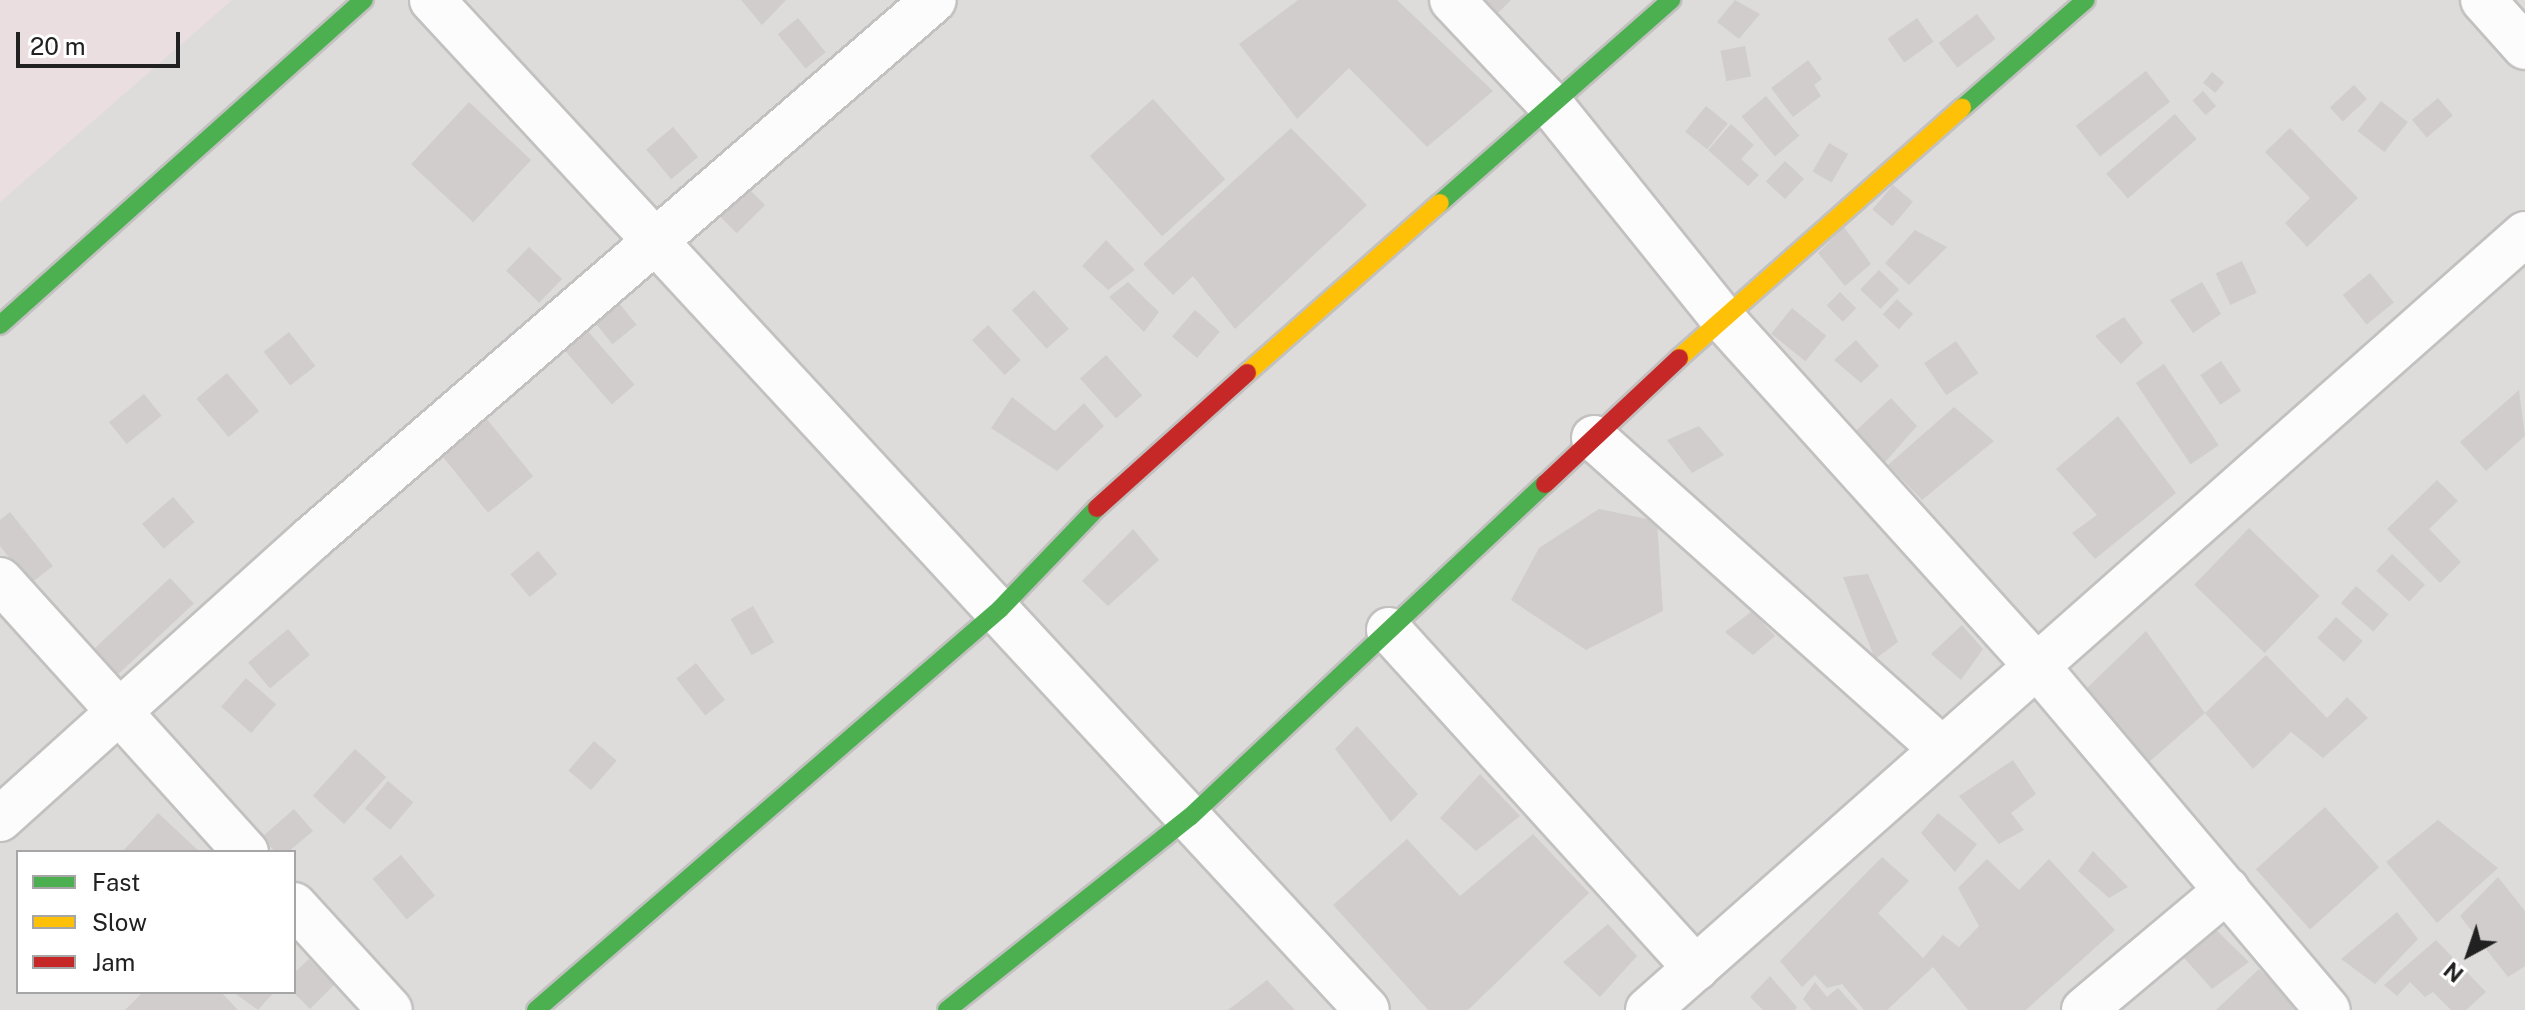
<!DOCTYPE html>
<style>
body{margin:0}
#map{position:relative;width:2525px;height:1010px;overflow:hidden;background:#efecea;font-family:"Public Sans",sans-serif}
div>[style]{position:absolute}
.residential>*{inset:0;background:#dedcdb}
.commercial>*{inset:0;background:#ebdee0}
.building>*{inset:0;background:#d0cdcc;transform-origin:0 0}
.roads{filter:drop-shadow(2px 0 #c2c1c0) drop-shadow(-2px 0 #c2c1c0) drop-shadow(0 2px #c2c1c0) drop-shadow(0 -2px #c2c1c0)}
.street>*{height:44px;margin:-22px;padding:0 22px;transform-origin:22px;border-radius:22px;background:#fdfcfc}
.fast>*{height:18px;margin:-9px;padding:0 9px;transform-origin:9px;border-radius:9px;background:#4caf50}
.slow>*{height:18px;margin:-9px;padding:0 9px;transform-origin:9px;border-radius:9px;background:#ffc107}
.jam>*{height:18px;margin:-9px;padding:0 9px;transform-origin:9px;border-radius:9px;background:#c62828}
span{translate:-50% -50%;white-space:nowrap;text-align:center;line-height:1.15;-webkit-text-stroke:7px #fff;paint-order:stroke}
.legend{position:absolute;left:16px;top:850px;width:280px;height:144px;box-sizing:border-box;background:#fff;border:2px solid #a6a6a6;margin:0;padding:10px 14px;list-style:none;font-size:24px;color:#212121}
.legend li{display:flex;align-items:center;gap:16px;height:40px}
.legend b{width:40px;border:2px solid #a6a6a6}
.north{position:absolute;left:2429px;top:914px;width:80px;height:80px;-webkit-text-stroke:6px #fff;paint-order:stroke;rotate:220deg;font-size:22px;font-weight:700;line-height:32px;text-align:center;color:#212121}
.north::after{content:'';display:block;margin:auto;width:28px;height:36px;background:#212121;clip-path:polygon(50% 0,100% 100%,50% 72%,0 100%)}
.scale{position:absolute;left:16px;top:32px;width:164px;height:36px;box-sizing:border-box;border:4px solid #212121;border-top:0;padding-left:10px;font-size:24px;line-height:28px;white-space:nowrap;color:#212121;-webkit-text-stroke:6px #fff;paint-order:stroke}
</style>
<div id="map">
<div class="residential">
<div style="clip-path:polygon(evenodd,0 0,2525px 0,2525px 1010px,0 1010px,0 0,18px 852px,294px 852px,294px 992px,18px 992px,18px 852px)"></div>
</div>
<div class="commercial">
<div style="clip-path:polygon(0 0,232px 0,0 202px)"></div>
</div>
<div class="building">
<div style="clip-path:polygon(741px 0,786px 0,762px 25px)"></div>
<div style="clip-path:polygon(1298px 0,1397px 0,1493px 91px,1427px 147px,1349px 68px,1297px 119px,1239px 44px)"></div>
<div style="clip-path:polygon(1478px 0,1511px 0,1495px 16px)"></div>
<div style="clip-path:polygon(1735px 0,1760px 14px,1739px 39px,1717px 22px)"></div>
<div style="left:1977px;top:14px;width:31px;height:48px;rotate:53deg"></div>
<div style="left:798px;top:18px;width:44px;height:26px;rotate:51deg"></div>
<div style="left:1917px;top:18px;width:29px;height:36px;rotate:55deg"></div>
<div style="left:1745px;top:46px;width:31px;height:25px;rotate:79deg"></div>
<div style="clip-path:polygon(1808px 60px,1822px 79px,1814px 85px,1821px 96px,1793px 117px,1771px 88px)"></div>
<div style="left:2146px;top:71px;width:39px;height:89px;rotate:52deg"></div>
<div style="left:2212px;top:72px;width:16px;height:14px;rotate:40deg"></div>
<div style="left:2354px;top:85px;width:19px;height:33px;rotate:47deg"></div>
<div style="left:2203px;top:91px;width:20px;height:14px;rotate:49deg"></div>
<div style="left:1766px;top:96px;width:52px;height:32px;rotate:50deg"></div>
<div style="left:2438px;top:98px;width:23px;height:34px;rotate:50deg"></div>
<div style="left:1153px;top:99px;width:108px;height:85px;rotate:48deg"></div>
<div style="left:2381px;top:101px;width:34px;height:38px;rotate:38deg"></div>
<div style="left:469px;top:102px;width:85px;height:85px;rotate:43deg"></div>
<div style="left:1706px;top:106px;width:28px;height:33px;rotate:39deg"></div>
<div style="left:2175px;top:114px;width:33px;height:91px;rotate:49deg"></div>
<div style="clip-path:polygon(1731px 124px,1754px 145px,1741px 159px,1759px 175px,1748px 186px,1708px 150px)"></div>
<div style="left:673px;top:127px;width:39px;height:35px;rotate:50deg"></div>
<div style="clip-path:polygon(1291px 128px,1367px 205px,1235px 329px,1193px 276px,1173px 295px,1143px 264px)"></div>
<div style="clip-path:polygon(2290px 128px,2358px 198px,2307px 247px,2285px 223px,2310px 198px,2265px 152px)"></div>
<div style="left:1829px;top:143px;width:22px;height:33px;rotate:30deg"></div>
<div style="left:1785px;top:161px;width:26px;height:28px;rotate:43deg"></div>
<div style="left:1893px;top:185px;width:26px;height:32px;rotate:40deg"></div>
<div style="left:748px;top:188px;width:24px;height:40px;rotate:45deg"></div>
<div style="clip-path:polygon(1844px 227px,1871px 264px,1845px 286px,1818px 253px)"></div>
<div style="clip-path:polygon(1915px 230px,1947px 247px,1909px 285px,1885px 263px)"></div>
<div style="clip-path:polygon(1106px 240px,1135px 270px,1108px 290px,1082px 266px)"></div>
<div style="left:529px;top:247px;width:46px;height:33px;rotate:44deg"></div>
<div style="left:2242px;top:261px;width:35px;height:29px;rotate:65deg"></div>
<div style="left:1879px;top:270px;width:28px;height:27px;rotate:44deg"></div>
<div style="left:2370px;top:273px;width:38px;height:35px;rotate:51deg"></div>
<div style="clip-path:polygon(1128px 282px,1159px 312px,1144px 332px,1109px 297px)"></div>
<div style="clip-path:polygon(2202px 282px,2221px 314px,2193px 333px,2170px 300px)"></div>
<div style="left:1034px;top:290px;width:52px;height:30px;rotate:48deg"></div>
<div style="left:1840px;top:292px;width:23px;height:19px;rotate:45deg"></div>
<div style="left:1897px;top:299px;width:22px;height:21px;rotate:43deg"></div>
<div style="left:619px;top:303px;width:28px;height:31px;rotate:51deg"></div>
<div style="left:1792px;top:308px;width:44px;height:33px;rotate:39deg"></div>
<div style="left:1195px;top:310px;width:33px;height:35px;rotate:41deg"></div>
<div style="clip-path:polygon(2124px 317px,2143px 343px,2121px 364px,2095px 336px)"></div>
<div style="left:988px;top:325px;width:48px;height:22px;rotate:47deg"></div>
<div style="left:586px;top:329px;width:74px;height:30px;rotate:49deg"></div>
<div style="left:289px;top:332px;width:43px;height:32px;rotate:52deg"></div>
<div style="clip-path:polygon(1856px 340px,1879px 366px,1861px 383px,1834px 360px)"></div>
<div style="left:1956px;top:341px;width:39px;height:39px;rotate:55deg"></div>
<div style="left:1106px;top:355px;width:54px;height:35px;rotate:48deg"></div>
<div style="left:2221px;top:361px;width:36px;height:25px;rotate:56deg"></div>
<div style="left:2164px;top:364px;width:98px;height:34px;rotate:56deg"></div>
<div style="left:227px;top:373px;width:50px;height:40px;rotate:50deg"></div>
<div style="clip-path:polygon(2519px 390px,2525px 436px,2486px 471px,2460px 442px)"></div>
<div style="left:144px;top:394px;width:28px;height:45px;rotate:51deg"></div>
<div style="clip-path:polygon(1012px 397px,1055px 431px,1084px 403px,1104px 426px,1057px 471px,991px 428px)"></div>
<div style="clip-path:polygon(1891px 398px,1917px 426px,1879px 469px,1846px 440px)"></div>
<div style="clip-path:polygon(1954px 407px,1994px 441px,1922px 500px,1888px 465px)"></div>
<div style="clip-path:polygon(2118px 416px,2176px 493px,2095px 559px,2072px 533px,2097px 515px,2056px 469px)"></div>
<div style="left:486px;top:418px;width:75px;height:58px;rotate:51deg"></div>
<div style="clip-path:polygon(1699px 426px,1724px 455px,1692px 473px,1667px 440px)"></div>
<div style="clip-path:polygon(2437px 480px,2458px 501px,2429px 529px,2461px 562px,2440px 583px,2387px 529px)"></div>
<div style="left:173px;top:497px;width:33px;height:41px;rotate:49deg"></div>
<div style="clip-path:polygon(1599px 509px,1657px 521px,1663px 611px,1586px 650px,1511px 600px,1539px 548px)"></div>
<div style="clip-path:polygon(10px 512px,53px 566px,30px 584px,0 546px,0 520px)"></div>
<div style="left:2249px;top:528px;width:98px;height:79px;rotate:44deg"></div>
<div style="clip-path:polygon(1133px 529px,1159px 560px,1108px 606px,1082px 581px)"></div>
<div style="left:538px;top:551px;width:30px;height:36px;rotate:50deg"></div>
<div style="left:2392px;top:554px;width:45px;height:23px;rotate:43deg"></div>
<div style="clip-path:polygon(1868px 574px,1898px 642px,1875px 659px,1843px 577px)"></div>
<div style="left:170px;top:578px;width:35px;height:111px;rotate:47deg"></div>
<div style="left:2356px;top:586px;width:43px;height:23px;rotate:41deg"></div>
<div style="left:753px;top:606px;width:42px;height:26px;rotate:60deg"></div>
<div style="clip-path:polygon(1752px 611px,1775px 636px,1753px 655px,1725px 632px)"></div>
<div style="left:2336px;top:617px;width:36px;height:28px;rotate:42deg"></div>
<div style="clip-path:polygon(1962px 625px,1983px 649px,1961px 680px,1931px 654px)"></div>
<div style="left:288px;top:629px;width:34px;height:52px;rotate:50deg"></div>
<div style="clip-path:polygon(2146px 631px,2205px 713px,2149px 762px,2087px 688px)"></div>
<div style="clip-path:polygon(2266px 655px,2327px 718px,2347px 697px,2368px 718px,2323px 758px,2291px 732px,2253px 769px,2205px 713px)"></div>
<div style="left:696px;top:663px;width:47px;height:25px;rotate:52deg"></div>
<div style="left:246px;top:678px;width:40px;height:38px;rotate:41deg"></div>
<div style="clip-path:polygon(1357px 726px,1418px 794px,1391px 822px,1335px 749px)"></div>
<div style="left:594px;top:741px;width:30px;height:39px;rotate:41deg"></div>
<div style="left:355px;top:749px;width:42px;height:63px;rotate:42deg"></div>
<div style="clip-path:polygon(2013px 760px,2036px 794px,2011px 813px,2024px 830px,1999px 844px,1959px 796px)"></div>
<div style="clip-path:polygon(1480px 774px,1520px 816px,1476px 851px,1440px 818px)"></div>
<div style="left:388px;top:781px;width:33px;height:36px;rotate:40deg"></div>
<div style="left:2325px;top:807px;width:81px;height:93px;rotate:48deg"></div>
<div style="clip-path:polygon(294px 809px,313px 831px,288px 852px,275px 852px,262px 837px)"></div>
<div style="clip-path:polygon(158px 813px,200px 852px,122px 852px)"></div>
<div style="clip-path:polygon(1938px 813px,1977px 844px,1955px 872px,1921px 833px)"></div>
<div style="clip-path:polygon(2438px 820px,2498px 868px,2437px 923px,2386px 862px)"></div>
<div style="clip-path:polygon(1533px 834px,1589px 893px,1468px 1010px,1428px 1010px,1333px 905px,1407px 839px,1460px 896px)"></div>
<div style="clip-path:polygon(2093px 851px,2128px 887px,2109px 898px,2078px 871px)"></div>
<div style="left:401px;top:855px;width:53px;height:37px;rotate:50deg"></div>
<div style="clip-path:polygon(1882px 857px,1909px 881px,1878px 913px,1923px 958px,1943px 935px,1959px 947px,1979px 926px,1958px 888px,1987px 859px,2019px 890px,2049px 859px,2115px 930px,2026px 1010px,1968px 1010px,1933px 967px,1887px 1010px,1864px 1010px,1842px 984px,1827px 988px,1815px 975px,1802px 987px,1780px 961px)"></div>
<div style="clip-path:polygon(2498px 877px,2525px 911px,2525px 966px,2508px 977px,2460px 916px)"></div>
<div style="clip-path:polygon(2397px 912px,2418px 939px,2375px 984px,2341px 959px)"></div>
<div style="clip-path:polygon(2207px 921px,2249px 962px,2212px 989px,2175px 948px)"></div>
<div style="clip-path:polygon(1608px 924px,1637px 956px,1600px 997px,1563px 962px)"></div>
<div style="clip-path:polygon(2436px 940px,2486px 992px,2466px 1010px,2451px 1010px,2433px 992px,2425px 997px,2410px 982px,2397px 996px,2384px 985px)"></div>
<div style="clip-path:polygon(309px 959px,335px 984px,310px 1009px,294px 993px,294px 973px)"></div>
<div style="clip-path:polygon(2259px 969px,2302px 1010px,2216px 1010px)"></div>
<div style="clip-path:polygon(1770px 976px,1797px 1007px,1795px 1010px,1763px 1010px,1750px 997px)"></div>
<div style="clip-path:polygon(1267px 980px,1295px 1010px,1228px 1010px)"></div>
<div style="clip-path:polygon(1815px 982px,1827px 997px,1838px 988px,1858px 1010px,1812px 1010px,1803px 999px)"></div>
<div style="clip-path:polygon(143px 992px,221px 992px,238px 1010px,125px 1010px)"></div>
<div style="clip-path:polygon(233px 992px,274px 992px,258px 1010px)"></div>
</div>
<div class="roads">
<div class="street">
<div style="left:432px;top:0;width:1376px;rotate:47.21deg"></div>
<div style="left:1452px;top:0;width:144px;rotate:46.7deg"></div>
<div style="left:1551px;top:105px;width:273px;rotate:51.2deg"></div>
<div style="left:1722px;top:318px;width:468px;rotate:47.9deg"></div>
<div style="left:2036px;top:665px;width:452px;rotate:49.8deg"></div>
<div style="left:2483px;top:0;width:63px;rotate:48.2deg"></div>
<div style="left:1594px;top:438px;width:467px;rotate:41.8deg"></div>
<div style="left:0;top:580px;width:367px;rotate:47.9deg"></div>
<div style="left:1389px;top:630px;width:457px;rotate:47.8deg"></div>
<div style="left:0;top:819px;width:420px;rotate:-42deg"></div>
<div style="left:312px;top:538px;width:822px;rotate:-40.86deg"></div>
<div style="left:294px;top:905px;width:142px;rotate:47.6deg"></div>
<div style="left:1648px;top:1010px;width:1171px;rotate:-41.5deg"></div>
<div style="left:2084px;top:1010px;width:187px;rotate:-40deg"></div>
</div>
<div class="fast">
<div style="left:1962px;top:108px;width:164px;rotate:-41.1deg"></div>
<div style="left:1440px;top:203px;width:308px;rotate:-41.3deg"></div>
<div style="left:0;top:325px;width:488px;rotate:-41.8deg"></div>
<div style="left:536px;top:1010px;width:613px;rotate:-40.83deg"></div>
<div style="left:1000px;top:609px;width:140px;rotate:-46.2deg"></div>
<div style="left:947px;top:1010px;width:310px;rotate:-38.5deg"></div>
<div style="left:1190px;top:817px;width:487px;rotate:-43.2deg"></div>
</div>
<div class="slow">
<div style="left:1679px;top:358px;width:378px;rotate:-41.5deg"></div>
<div style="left:1247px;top:373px;width:257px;rotate:-41.4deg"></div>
</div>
<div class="jam">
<div style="left:1545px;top:484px;width:184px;rotate:-43.2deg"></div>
<div style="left:1097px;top:508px;width:202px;rotate:-42deg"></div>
</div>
</div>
<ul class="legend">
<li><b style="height:10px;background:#4caf50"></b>Fast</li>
<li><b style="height:10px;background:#ffc107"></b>Slow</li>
<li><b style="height:10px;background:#c62828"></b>Jam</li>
</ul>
<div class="north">N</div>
<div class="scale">20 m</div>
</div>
